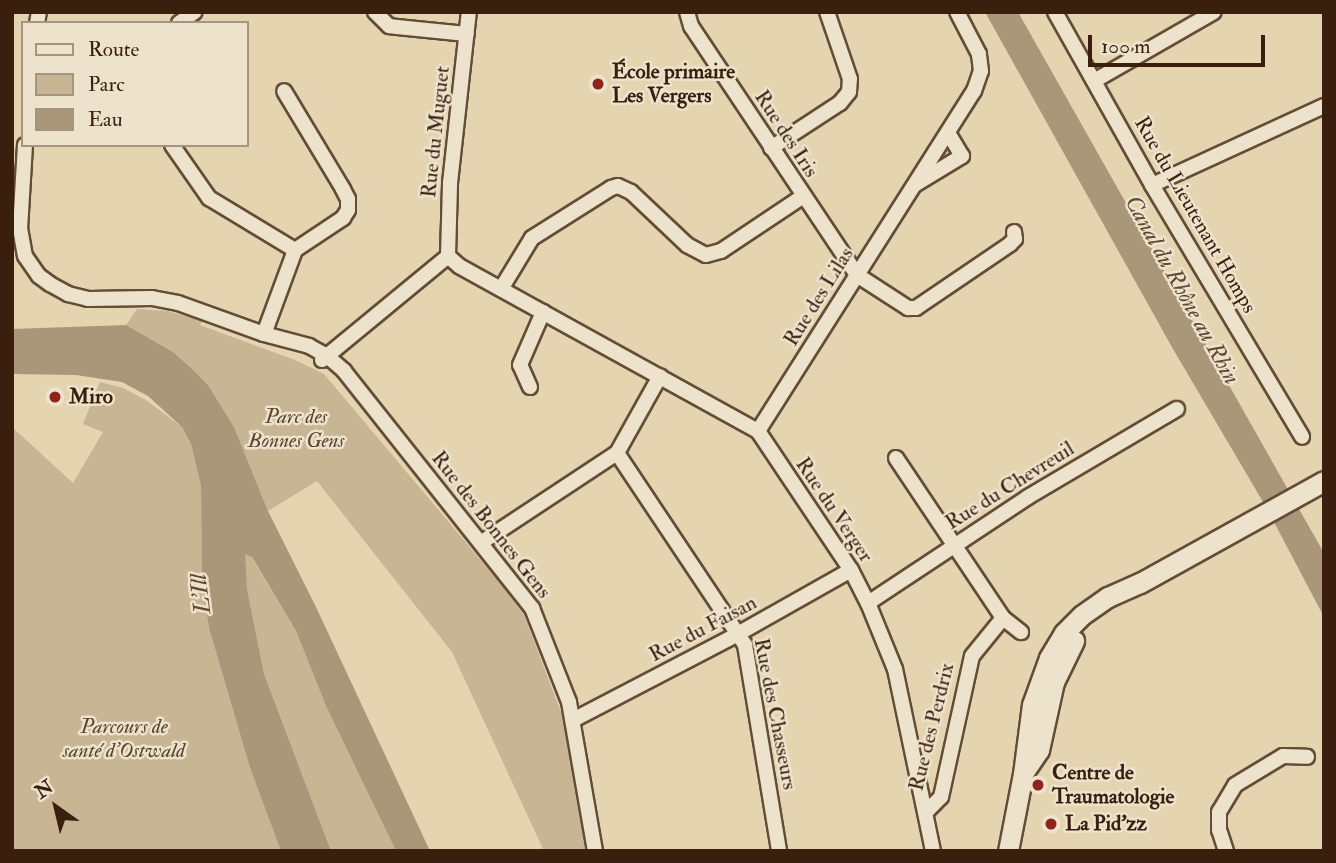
<!DOCTYPE html>
<meta charset="utf-8">
<style>
body{margin:0}
#map{position:relative;width:1336px;height:863px;overflow:hidden;background:#e4d4b0;font-family:"IM FELL Double Pica",serif}
div>[style]{position:absolute}
.green>*{inset:0;background:#c7b594}
.water>*{inset:0;background:#aa9679}
.roads{filter:drop-shadow(2px 0 #644c36) drop-shadow(-2px 0 #644c36) drop-shadow(0 2px #644c36) drop-shadow(0 -2px #644c36)}
.street>*{height:14px;margin:-7px;padding:0 7px;transform-origin:7px;border-radius:7px;background:#ede3cc}
.secondary>*{height:19px;margin:-9.5px;padding:0 9.5px;transform-origin:9.5px;border-radius:9.5px;background:#ede3cc}
.dots>*{width:19px;height:19px;translate:-50% -50%;box-sizing:border-box;border:4px solid #ede3cc;border-radius:50%}
span{translate:-50% -50%;white-space:nowrap;text-align:center;line-height:1.15;-webkit-text-stroke:5px #ede3cc;paint-order:stroke}
.poi-label{font-size:21px;color:#3a1e0e;font-weight:700}
.left{translate:0 -50%;text-align:left}
.street-label{font-size:21px;color:#3a1e0e}
.park-label{font-size:21px;color:#5d4430;font-style:italic}
.water-label{font-size:23px;color:#614833;font-style:italic}
.frame{position:absolute;inset:0;border:14px solid #3a1e0e;pointer-events:none}
.legend{position:absolute;left:21px;top:21px;width:228px;height:126px;box-sizing:border-box;background:#ede3cc;border:2px solid #a59480;margin:0;padding:9px 12px;list-style:none;font-size:21px;color:#3a1e0e}
.legend li{display:flex;align-items:center;gap:14px;height:35px}
.legend b{width:35px;border:2px solid #a59480}
.north{position:absolute;left:21px;top:772px;width:70px;height:70px;-webkit-text-stroke:5px #ede3cc;paint-order:stroke;rotate:326deg;font-size:19px;font-weight:700;line-height:28px;text-align:center;color:#3a1e0e}
.north::after{content:'';display:block;margin:auto;width:24px;height:32px;background:#3a1e0e;clip-path:polygon(50% 0,100% 100%,50% 72%,0 100%)}
.scale{position:absolute;left:1088px;top:35px;width:177px;height:32px;box-sizing:border-box;border:4px solid #3a1e0e;border-top:0;padding-left:9px;font-size:21px;line-height:24px;white-space:nowrap;color:#3a1e0e;-webkit-text-stroke:5px #ede3cc;paint-order:stroke}
</style>
<div id="map">
<div class="green">
<div style="clip-path:polygon(137px 309px,167px 311px,202px 321px,200px 325px,295px 360px,324px 374px,500px 583px,524px 615px,562px 715px,586px 851px,544px 851px,452px 652px,317px 481px,268px 511px,234px 427px,208px 385px,173px 352px,126px 325px)"></div>
<div style="clip-path:polygon(100px 382px,123px 388px,146px 400px,182px 427px,191px 444px,201px 486px,202px 584px,209px 628px,250px 768px,281px 851px,12px 851px,12px 427px,73px 483px,103px 432px,83px 424px)"></div>
<div style="clip-path:polygon(249px 553px,296px 631px,326px 706px,396px 851px,331px 851px,264px 674px,247px 589px,244px 554px)"></div>
</div>
<div class="water">
<div style="clip-path:polygon(985px 12px,1018px 12px,1299px 509px,1324px 553px,1324px 617px,1266px 507px,1173px 349px)"></div>
<div style="clip-path:polygon(126px 325px,173px 352px,193px 370px,208px 385px,234px 427px,268px 511px,315px 605px,430px 851px,396px 851px,326px 706px,296px 631px,252px 557px,245px 554px,247px 589px,264px 674px,331px 851px,281px 851px,250px 768px,209px 628px,202px 584px,201px 486px,191px 444px,182px 427px,148px 396px,122px 382px,76px 375px,12px 374px,12px 329px)"></div>
</div>
<div class="roads">
<div class="street">
<div style="left:375px;top:12px;width:20px;rotate:45deg"></div>
<div style="left:389px;top:26px;width:8px;rotate:7deg"></div>
<div style="left:397px;top:27px;width:70px;rotate:5.7deg"></div>
<div style="left:687px;top:12px;width:15px;rotate:74deg"></div>
<div style="left:691px;top:26px;width:299px;rotate:56.3deg"></div>
<div style="left:857px;top:275px;width:61px;rotate:32.9deg"></div>
<div style="left:908px;top:308px;width:8px"></div>
<div style="left:916px;top:308px;width:114px;rotate:-34.2deg"></div>
<div style="left:1010px;top:244px;width:7px;rotate:-45deg"></div>
<div style="left:1015px;top:239px;width:7px;rotate:-98deg"></div>
<div style="left:1055px;top:12px;width:198px;rotate:60.7deg"></div>
<div style="left:1152px;top:185px;width:293px;rotate:59.2deg"></div>
<div style="left:37px;top:23px;width:11px;rotate:-80deg"></div>
<div style="left:179px;top:23px;width:19px;rotate:-35deg"></div>
<div style="left:1094px;top:81px;width:138px;rotate:-29.9deg"></div>
<div style="left:25px;top:145px;width:83px;rotate:93.4deg"></div>
<div style="left:20px;top:228px;width:28px;rotate:80deg"></div>
<div style="left:25px;top:256px;width:24px;rotate:55deg"></div>
<div style="left:39px;top:276px;width:14px;rotate:36deg"></div>
<div style="left:50px;top:284px;width:21px;rotate:29deg"></div>
<div style="left:68px;top:294px;width:21px;rotate:14deg"></div>
<div style="left:88px;top:299px;width:64px;rotate:-0.9deg"></div>
<div style="left:152px;top:298px;width:26px;rotate:11deg"></div>
<div style="left:178px;top:303px;width:91px;rotate:19.8deg"></div>
<div style="left:264px;top:334px;width:47px;rotate:14.9deg"></div>
<div style="left:309px;top:346px;width:21px;rotate:29deg"></div>
<div style="left:327px;top:356px;width:23px;rotate:41deg"></div>
<div style="left:344px;top:371px;width:303px;rotate:51.6deg"></div>
<div style="left:532px;top:608px;width:101px;rotate:68.5deg"></div>
<div style="left:569px;top:702px;width:151px;rotate:80.1deg"></div>
<div style="left:172px;top:145px;width:65px;rotate:55.1deg"></div>
<div style="left:209px;top:198px;width:100px;rotate:31.2deg"></div>
<div style="left:771px;top:148px;width:82px;rotate:-33.1deg"></div>
<div style="left:840px;top:103px;width:14px;rotate:-51deg"></div>
<div style="left:849px;top:92px;width:13px;rotate:-86deg"></div>
<div style="left:850px;top:79px;width:71px;rotate:-108.9deg"></div>
<div style="left:916px;top:184px;width:54px;rotate:-31.3deg"></div>
<div style="left:962px;top:156px;width:27px;rotate:-121deg"></div>
<div style="left:1152px;top:185px;width:189px;rotate:-24.7deg"></div>
<div style="left:448px;top:256px;width:15px;rotate:42deg"></div>
<div style="left:459px;top:266px;width:342px;rotate:28.9deg"></div>
<div style="left:758px;top:431px;width:167px;rotate:56.2deg"></div>
<div style="left:851px;top:570px;width:37px;rotate:63deg"></div>
<div style="left:868px;top:603px;width:71px;rotate:67.8deg"></div>
<div style="left:895px;top:669px;width:186px;rotate:78.2deg"></div>
<div style="left:448px;top:256px;width:73px;rotate:-88.4deg"></div>
<div style="left:450px;top:183px;width:172px;rotate:-83.7deg"></div>
<div style="left:501px;top:289px;width:60px;rotate:-58.7deg"></div>
<div style="left:532px;top:238px;width:93px;rotate:-32.3deg"></div>
<div style="left:611px;top:188px;width:7px;rotate:-16deg"></div>
<div style="left:618px;top:186px;width:14px;rotate:25deg"></div>
<div style="left:631px;top:192px;width:77px;rotate:43.4deg"></div>
<div style="left:687px;top:245px;width:21px;rotate:28deg"></div>
<div style="left:706px;top:255px;width:16px;rotate:-15deg"></div>
<div style="left:721px;top:251px;width:97px;rotate:-33.7deg"></div>
<div style="left:264px;top:334px;width:90px;rotate:-69.7deg"></div>
<div style="left:295px;top:250px;width:58px;rotate:-33.7deg"></div>
<div style="left:343px;top:218px;width:9px;rotate:-58deg"></div>
<div style="left:348px;top:210px;width:11px;rotate:-90deg"></div>
<div style="left:348px;top:199px;width:11px;rotate:-117deg"></div>
<div style="left:343px;top:189px;width:114px;rotate:-121deg"></div>
<div style="left:322px;top:360px;width:163px;rotate:-39.5deg"></div>
<div style="left:530px;top:387px;width:24px;rotate:-114deg"></div>
<div style="left:520px;top:365px;width:58px;rotate:-66.5deg"></div>
<div style="left:758px;top:431px;width:403px;rotate:-57.6deg"></div>
<div style="left:974px;top:91px;width:21px;rotate:-71deg"></div>
<div style="left:981px;top:71px;width:17px;rotate:-97deg"></div>
<div style="left:979px;top:54px;width:47px;rotate:-117.6deg"></div>
<div style="left:617px;top:453px;width:231px;rotate:56.3deg"></div>
<div style="left:745px;top:645px;width:209px;rotate:80.6deg"></div>
<div style="left:896px;top:458px;width:192px;rotate:56.2deg"></div>
<div style="left:1003px;top:618px;width:23px;rotate:38deg"></div>
<div style="left:482px;top:542px;width:162px;rotate:-33.4deg"></div>
<div style="left:617px;top:453px;width:88px;rotate:-60.8deg"></div>
<div style="left:868px;top:603px;width:192px;rotate:-33.5deg"></div>
<div style="left:1028px;top:497px;width:173px;rotate:-30.6deg"></div>
<div style="left:573px;top:720px;width:184px;rotate:-27.5deg"></div>
<div style="left:736px;top:635px;width:132px;rotate:-29.5deg"></div>
<div style="left:926px;top:812px;width:21px;rotate:-45deg"></div>
<div style="left:941px;top:797px;width:144px;rotate:-77.6deg"></div>
<div style="left:972px;top:656px;width:49px;rotate:-50.8deg"></div>
<div style="left:1226px;top:851px;width:22px;rotate:-108deg"></div>
<div style="left:1219px;top:830px;width:18px;rotate:-90deg"></div>
<div style="left:1219px;top:812px;width:31px;rotate:-59deg"></div>
<div style="left:1235px;top:785px;width:56px;rotate:-31.1deg"></div>
<div style="left:1283px;top:756px;width:24px;rotate:2deg"></div>
</div>
<div class="secondary">
<div style="left:1024px;top:772px;width:27px;rotate:-56deg"></div>
<div style="left:1039px;top:750px;width:70px;rotate:-77.6deg"></div>
<div style="left:1054px;top:682px;width:46px;rotate:-64deg"></div>
<div style="left:1008px;top:851px;width:78px;rotate:-79deg"></div>
<div style="left:1023px;top:774px;width:70px;rotate:-82.6deg"></div>
<div style="left:1032px;top:705px;width:50px;rotate:-70.1deg"></div>
<div style="left:1049px;top:658px;width:29px;rotate:-59deg"></div>
<div style="left:1064px;top:633px;width:25px;rotate:-45deg"></div>
<div style="left:1082px;top:615px;width:32px;rotate:-35deg"></div>
<div style="left:1108px;top:597px;width:35px;rotate:-24deg"></div>
<div style="left:1140px;top:583px;width:210px;rotate:-29deg"></div>
</div>
</div>
<div class="dots">
<div style="left:598px;top:84px;background:#8f2418"></div>
<div style="left:55px;top:397px;background:#8f2418"></div>
<div style="left:1038px;top:785px;background:#8f2418"></div>
<div style="left:1051px;top:824px;background:#8f2418"></div>
</div>
<div class="poi-label">
<span class="left" style="left:612px;top:84px">École primaire<br>Les Vergers</span>
<span class="left" style="left:69px;top:397px">Miro</span>
<span class="left" style="left:1052px;top:785px">Centre de<br>Traumatologie</span>
<span class="left" style="left:1065px;top:824px">La Pid'zz</span>
</div>
<div class="street-label">
<span style="left:436px;top:132px;rotate:-84deg">Rue du Muguet</span>
<span style="left:786px;top:134px;rotate:57deg">Rue des Iris</span>
<span style="left:1195px;top:215px;rotate:60deg">Rue du Lieutenant Homps</span>
<span style="left:819px;top:297px;rotate:-58deg">Rue des Lilas</span>
<span style="left:1010px;top:486px;rotate:-32deg">Rue du Chevreuil</span>
<span style="left:834px;top:510px;rotate:56deg">Rue du Verger</span>
<span style="left:491px;top:525px;rotate:52deg">Rue des Bonnes Gens</span>
<span style="left:703px;top:629px;rotate:-28deg">Rue du Faisan</span>
<span style="left:775px;top:714px;rotate:79deg">Rue des Chasseurs</span>
<span style="left:932px;top:727px;rotate:-76deg">Rue des Perdrix</span>
</div>
<div class="park-label">
<span style="left:296px;top:429px">Parc des<br>Bonnes Gens</span>
<span style="left:124px;top:739px">Parcours de<br>santé d'Ostwald</span>
</div>
<div class="water-label">
<span style="left:1182px;top:290px;rotate:61deg">Canal du Rhône au Rhin</span>
<span style="left:201px;top:594px;rotate:-97deg">L'Ill</span>
</div>
<div class="frame"></div>
<ul class="legend">
<li><b style="height:9px;background:#ede3cc"></b>Route</li>
<li><b style="height:19px;background:#c7b594"></b>Parc</li>
<li><b style="height:19px;background:#aa9679"></b>Eau</li>
</ul>
<div class="north">N</div>
<div class="scale">100 m</div>
</div>
